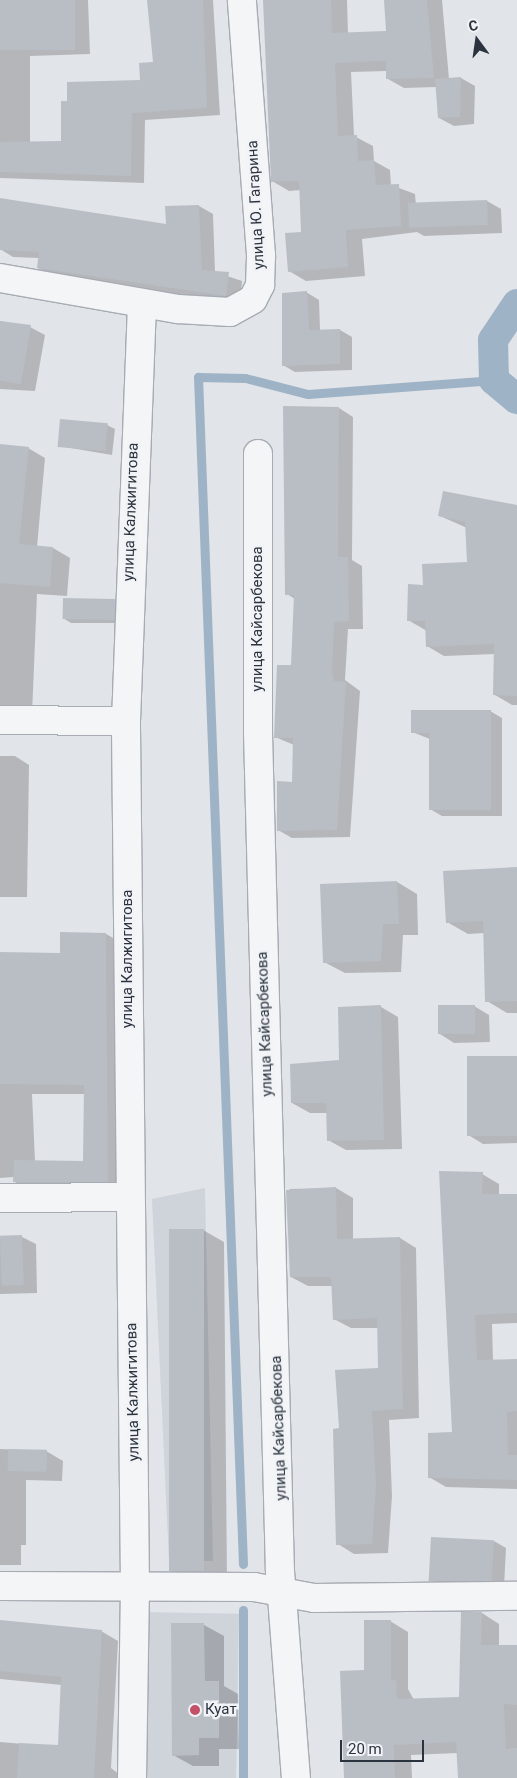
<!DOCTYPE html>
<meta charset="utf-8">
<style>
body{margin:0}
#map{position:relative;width:517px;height:1778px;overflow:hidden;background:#e1e4e9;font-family:Roboto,sans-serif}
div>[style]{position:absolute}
.built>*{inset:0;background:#cfd3da;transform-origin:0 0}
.shadow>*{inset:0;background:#0003}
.stream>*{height:9px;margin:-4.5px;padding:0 4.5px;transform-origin:4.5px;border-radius:4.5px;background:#9fb3c6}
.canal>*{height:30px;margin:-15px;padding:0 15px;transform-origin:15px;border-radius:15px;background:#9fb3c6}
.building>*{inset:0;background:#b9bec5;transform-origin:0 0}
.roads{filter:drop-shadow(1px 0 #a7abb3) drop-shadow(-1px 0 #a7abb3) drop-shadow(0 1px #a7abb3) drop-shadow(0 -1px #a7abb3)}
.street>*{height:28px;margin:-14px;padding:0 14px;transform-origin:14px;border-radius:14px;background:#f3f5f7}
.dots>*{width:14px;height:14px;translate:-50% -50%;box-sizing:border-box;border:2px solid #f1f3f6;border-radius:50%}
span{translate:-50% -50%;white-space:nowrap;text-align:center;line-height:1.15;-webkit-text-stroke:5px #f1f3f6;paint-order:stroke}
.street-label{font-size:15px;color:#2b333f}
.poi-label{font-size:15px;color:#2b333f}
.left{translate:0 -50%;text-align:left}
.north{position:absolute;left:452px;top:15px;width:50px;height:50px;-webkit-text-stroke:4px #f1f3f6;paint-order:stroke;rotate:346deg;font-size:14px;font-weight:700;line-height:20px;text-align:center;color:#2b333f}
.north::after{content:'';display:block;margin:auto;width:18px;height:22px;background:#2b333f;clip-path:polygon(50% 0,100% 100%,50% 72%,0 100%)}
.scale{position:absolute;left:340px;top:1740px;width:84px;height:22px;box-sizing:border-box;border:2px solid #2b333f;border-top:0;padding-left:6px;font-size:15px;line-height:18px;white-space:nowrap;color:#2b333f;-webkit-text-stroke:4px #f1f3f6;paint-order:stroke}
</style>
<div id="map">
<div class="built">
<div style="clip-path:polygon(205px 1188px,213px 1561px,169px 1561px,152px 1199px)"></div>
<div style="left:142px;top:1612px;width:97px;height:166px;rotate:1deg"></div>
</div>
<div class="shadow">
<div style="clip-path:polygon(0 0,88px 0,90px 54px,30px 56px,30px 143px,63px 142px,141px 81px,154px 63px,150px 0,213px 0,220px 115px,145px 120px,144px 183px,0 178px)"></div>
<div style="clip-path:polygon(264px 0,347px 0,348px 33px,388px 32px,385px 0,442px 0,449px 79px,461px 78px,475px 86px,474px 124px,454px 126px,439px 118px,437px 87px,404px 88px,388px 79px,387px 71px,351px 72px,354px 136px,373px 146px,374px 161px,390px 170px,391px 185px,415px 194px,416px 206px,487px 201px,501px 209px,502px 233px,424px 236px,417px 232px,362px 239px,365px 276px,306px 281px,289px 271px,302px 233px,301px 190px,289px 191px,272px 181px)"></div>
<div style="clip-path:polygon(199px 206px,213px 214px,215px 272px,242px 281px,240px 303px,52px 276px,38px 268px,39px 258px,13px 257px,0 249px,0 232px,167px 226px)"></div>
<div style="clip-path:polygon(306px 292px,319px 300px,320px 330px,340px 330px,352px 337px,352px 370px,295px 372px,283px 365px)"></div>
<div style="clip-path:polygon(0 321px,30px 327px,45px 335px,35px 391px,0 389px)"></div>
<div style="clip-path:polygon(339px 408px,353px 417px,352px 560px,362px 566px,363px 629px,348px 629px,345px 680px,360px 691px,350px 837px,292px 838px,278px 830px,293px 783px,294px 745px,275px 737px,292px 667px,295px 599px,287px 594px)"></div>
<div style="clip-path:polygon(107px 425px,115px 429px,112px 455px,59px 446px)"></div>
<div style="clip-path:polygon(0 446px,28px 448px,45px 458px,37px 547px,53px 548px,70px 558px,67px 596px,37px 594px,32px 714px,0 714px)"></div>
<div style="clip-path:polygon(517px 506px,517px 705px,512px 705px,495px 695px,495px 654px,444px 656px,427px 646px,427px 631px,408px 620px,424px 586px,468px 563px,467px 528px,440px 516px)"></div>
<div style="clip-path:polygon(115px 601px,122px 605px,121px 623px,71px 623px,63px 618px)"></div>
<div style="clip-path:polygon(490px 711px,502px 718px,502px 816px,442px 816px,430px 809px,430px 739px,412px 732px)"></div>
<div style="clip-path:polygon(0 756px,15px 756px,29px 765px,27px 897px,0 897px)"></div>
<div style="clip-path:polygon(397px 882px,417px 894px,418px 935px,403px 935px,401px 972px,345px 973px,324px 962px,322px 885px)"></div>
<div style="clip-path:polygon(517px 882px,517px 1013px,507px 1013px,487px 1001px,485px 933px,468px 934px,447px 922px)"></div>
<div style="clip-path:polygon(evenodd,61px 934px,106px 934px,124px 944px,125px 1191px,32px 1192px,15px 1182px,15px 1177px,0 1178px,0 953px,61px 954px,61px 934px,32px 1094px,85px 1094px,84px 1162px,35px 1161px,32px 1094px)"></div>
<div style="clip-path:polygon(474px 1006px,489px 1015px,490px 1042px,454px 1043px,440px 1034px)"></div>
<div style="clip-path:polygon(381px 1007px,398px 1017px,402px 1149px,346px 1150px,328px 1140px,327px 1113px,310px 1113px,292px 1103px,340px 1061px)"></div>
<div style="clip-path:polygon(517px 1058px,517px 1143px,483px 1144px,470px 1136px)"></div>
<div style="clip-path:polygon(482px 1174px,499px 1184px,499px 1195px,517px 1195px,517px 1323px,492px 1324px,493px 1361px,517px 1361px,517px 1489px,446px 1487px,429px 1477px,453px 1434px)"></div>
<div style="clip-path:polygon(336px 1188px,353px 1198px,353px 1239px,400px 1238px,416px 1248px,419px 1418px,389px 1420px,392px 1496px,388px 1553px,354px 1554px,338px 1544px,380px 1369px,379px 1328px,351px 1328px,334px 1319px,333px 1286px,308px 1286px,291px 1277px,290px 1189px)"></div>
<div style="clip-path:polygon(203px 1230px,224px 1242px,227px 1582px,189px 1582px,169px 1570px)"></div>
<div style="clip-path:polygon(0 1237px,22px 1237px,36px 1244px,37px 1293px,0 1294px)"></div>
<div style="clip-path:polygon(0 1449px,46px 1451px,63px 1461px,62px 1481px,26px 1480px,26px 1545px,21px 1545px,21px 1565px,0 1565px)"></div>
<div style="clip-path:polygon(494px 1541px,506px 1548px,504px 1587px,445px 1587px,432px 1580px)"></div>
<div style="clip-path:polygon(482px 1613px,499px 1624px,499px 1646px,517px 1647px,517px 1778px,460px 1778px,458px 1753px,411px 1755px,412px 1778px,345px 1778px,366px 1671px,390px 1621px,408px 1632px,408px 1689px,414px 1700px,460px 1698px)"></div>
<div style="clip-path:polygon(0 1621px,101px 1631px,118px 1641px,111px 1768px,124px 1778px,0 1778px,0 1742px,60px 1747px,62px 1685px,0 1679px)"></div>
<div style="clip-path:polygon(204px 1625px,224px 1636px,224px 1686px,238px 1694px,239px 1749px,219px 1749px,219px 1766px,193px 1766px,173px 1755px)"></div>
</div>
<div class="stream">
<div style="left:243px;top:1564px;width:1188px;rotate:-92.17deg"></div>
<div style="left:198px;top:377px;width:47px;rotate:1.2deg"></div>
<div style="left:245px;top:378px;width:65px;rotate:14.3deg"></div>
<div style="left:308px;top:394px;width:187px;rotate:-4.3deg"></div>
<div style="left:243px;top:1610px;width:168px;rotate:90deg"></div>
</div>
<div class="canal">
<div style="left:517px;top:304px;width:43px;rotate:123.7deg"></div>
<div style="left:493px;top:340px;width:40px;rotate:88.6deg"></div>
<div style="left:494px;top:380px;width:30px;rotate:40deg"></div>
</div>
<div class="building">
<div style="left:0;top:0;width:75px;height:50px"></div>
<div style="clip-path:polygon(147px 0,203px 0,207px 108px,132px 113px,131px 176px,0 172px,0 142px,61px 141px,61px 101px,67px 101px,67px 82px,140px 80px,139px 63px,153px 62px)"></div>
<div style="clip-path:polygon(263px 0,331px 0,332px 33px,386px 31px,384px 0,427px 0,434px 78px,386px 79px,386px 61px,335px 63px,338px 136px,357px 135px,358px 161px,374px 160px,376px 185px,399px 184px,401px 226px,346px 230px,348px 267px,288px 272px,285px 233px,301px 232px,299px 181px,271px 182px)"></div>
<div style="clip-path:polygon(461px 77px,460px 117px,438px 118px,435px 79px)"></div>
<div style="clip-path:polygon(0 198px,166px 224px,165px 206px,199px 205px,202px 270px,229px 272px,226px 296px,37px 268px,39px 252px,0 250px)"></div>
<div style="left:487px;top:200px;width:25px;height:79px;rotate:88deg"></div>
<div style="clip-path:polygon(307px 291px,309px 330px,340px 329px,340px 364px,282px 366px,282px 293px)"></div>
<div style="clip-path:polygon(0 321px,31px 325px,21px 384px,0 381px)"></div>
<div style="clip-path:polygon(283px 406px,339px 407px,338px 557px,348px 557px,349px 621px,334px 622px,332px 671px,334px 681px,346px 682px,337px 830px,277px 831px,277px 781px,292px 782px,293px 738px,274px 738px,277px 665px,291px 665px,294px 595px,285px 595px)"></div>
<div style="left:60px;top:419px;width:48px;height:28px;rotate:5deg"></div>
<div style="clip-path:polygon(0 444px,29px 447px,19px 544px,53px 547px,50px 587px,0 583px)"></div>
<div style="clip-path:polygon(443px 491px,517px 505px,517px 696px,493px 695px,494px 644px,426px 647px,425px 621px,407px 621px,408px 584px,423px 585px,422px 564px,467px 562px,465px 522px,438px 516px)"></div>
<div style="left:63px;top:598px;width:52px;height:21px;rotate:1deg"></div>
<div style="clip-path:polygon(411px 710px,491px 710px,491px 810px,429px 810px,429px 733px,411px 733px)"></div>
<div style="clip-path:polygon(517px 867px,517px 1001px,485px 1002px,483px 921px,446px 923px,443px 871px)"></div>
<div style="clip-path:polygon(397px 881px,399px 924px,383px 924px,381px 961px,323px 963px,320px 884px)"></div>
<div style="clip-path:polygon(60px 932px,106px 933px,108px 1182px,13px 1182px,14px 1160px,83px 1161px,84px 1085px,0 1084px,0 952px,60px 953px)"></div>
<div style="clip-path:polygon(381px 1005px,384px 1140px,327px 1141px,326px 1103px,291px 1103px,290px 1064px,339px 1060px,338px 1007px)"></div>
<div style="left:475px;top:1005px;width:29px;height:37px;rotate:90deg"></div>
<div style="left:517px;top:1056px;width:80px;height:50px;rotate:90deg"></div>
<div style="clip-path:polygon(439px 1171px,483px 1172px,482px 1194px,517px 1194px,517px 1313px,475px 1315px,477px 1360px,517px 1359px,517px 1411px,507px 1412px,508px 1455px,517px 1455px,517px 1480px,428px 1478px,428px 1433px,452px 1432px)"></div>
<div style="clip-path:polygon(336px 1187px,337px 1239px,400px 1237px,403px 1409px,372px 1411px,376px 1486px,372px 1544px,336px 1545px,333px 1429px,339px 1428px,335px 1370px,378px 1368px,377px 1318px,333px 1320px,331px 1277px,290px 1277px,286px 1190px)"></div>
<div style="left:169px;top:1229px;width:35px;height:342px"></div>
<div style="left:22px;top:1235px;width:50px;height:22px;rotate:88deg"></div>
<div style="left:8px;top:1449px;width:39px;height:22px;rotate:1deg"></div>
<div style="left:431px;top:1537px;width:63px;height:44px;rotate:3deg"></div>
<div style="clip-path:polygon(461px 1612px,482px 1612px,481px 1645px,517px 1645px,517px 1705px,504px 1704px,506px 1749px,517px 1748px,517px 1778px,458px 1778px,456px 1742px,394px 1745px,395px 1778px,344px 1778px,340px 1671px,364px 1670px,364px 1620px,391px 1620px,391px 1681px,396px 1680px,397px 1699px,459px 1697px)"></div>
<div style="clip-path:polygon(0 1620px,102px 1630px,94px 1778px,17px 1778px,19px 1743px,58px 1745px,61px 1677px,0 1671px)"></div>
<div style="clip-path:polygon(171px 1623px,204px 1623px,205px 1681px,219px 1681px,219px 1738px,199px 1738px,199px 1755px,172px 1756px)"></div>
</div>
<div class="roads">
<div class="street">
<div style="left:0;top:278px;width:181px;rotate:9.9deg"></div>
<div style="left:178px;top:309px;width:52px;rotate:3.3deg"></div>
<div style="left:230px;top:312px;width:26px;rotate:-29deg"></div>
<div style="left:253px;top:299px;width:16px;rotate:-63deg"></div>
<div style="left:260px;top:285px;width:30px;rotate:-88deg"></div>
<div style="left:261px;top:255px;width:256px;rotate:-94.3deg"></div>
<div style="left:258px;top:454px;width:279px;rotate:90deg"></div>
<div style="left:258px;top:733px;width:838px;rotate:88.5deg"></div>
<div style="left:280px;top:1571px;width:208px;rotate:85.6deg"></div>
<div style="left:0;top:720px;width:126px;rotate:0.5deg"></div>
<div style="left:0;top:1198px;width:129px;rotate:-0.4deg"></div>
<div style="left:0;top:1586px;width:254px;rotate:0.2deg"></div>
<div style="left:254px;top:1587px;width:61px;rotate:10.4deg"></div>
<div style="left:314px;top:1598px;width:203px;rotate:-0.6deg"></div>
<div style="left:132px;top:1778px;width:191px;rotate:-89.1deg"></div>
<div style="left:135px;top:1587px;width:866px;rotate:-90.6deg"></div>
<div style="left:126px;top:721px;width:418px;rotate:-87.8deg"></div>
</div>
</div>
<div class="dots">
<div style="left:195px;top:1710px;background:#c35066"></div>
</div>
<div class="street-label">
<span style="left:256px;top:205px;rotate:-93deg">улица Ю. Гагарина</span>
<span style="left:131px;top:512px;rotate:-88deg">улица Калжигитова</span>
<span style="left:258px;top:619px;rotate:-90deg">улица Кайсарбекова</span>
<span style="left:128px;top:959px;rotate:-90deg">улица Калжигитова</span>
<span style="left:265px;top:1024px;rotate:-92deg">улица Кайсарбекова</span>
<span style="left:133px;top:1392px;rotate:-91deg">улица Калжигитова</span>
<span style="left:279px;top:1428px;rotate:-92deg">улица Кайсарбекова</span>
</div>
<div class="poi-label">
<span class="left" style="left:205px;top:1710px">Куат</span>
</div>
<div class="north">С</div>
<div class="scale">20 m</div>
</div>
